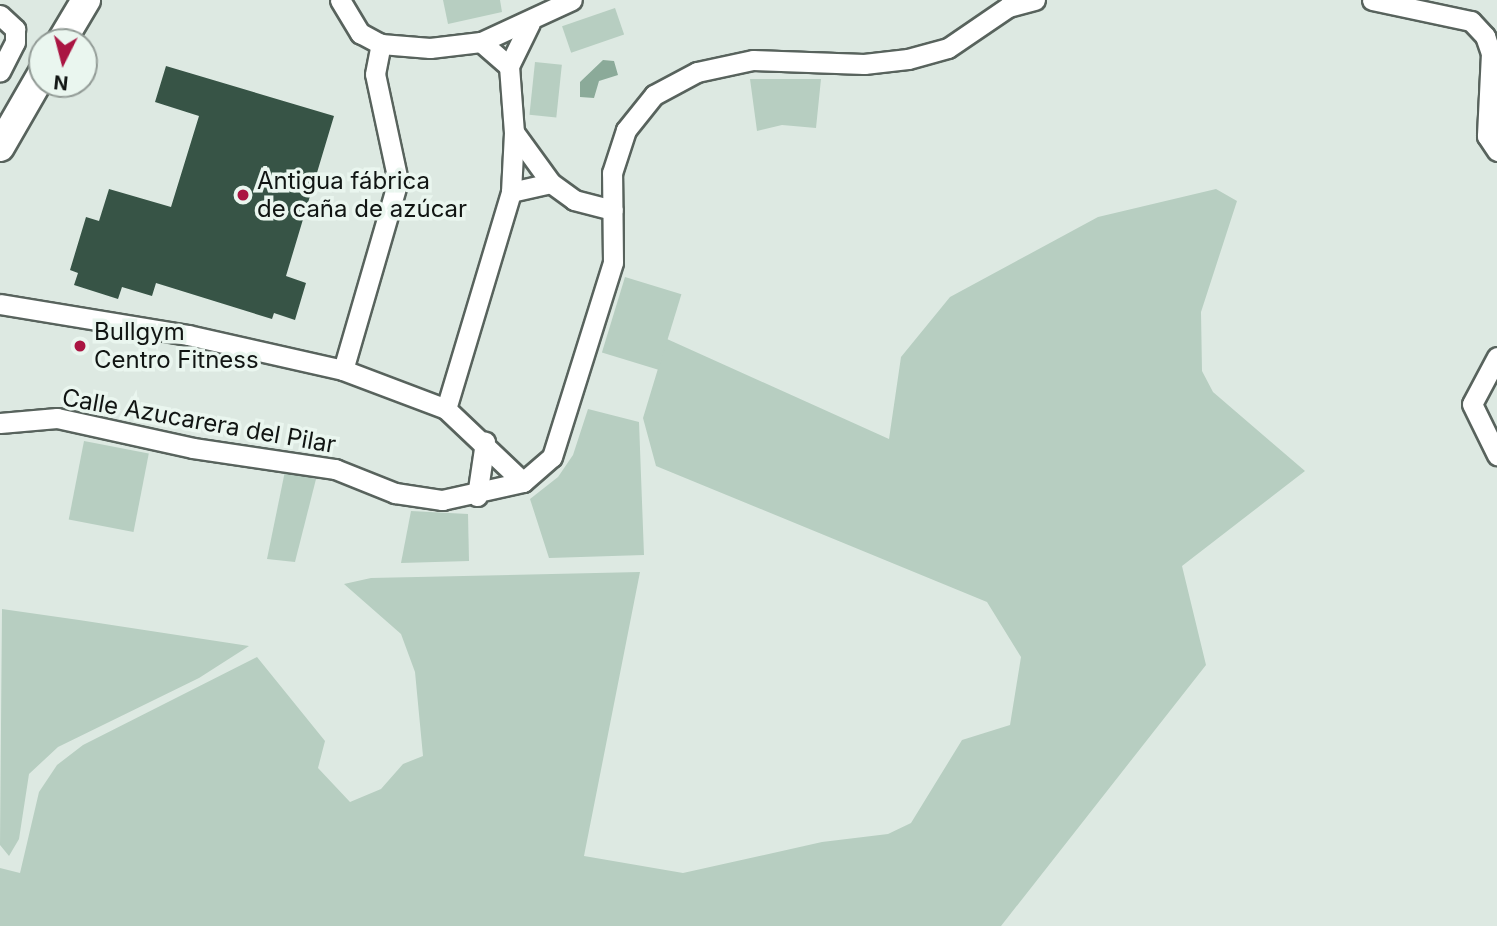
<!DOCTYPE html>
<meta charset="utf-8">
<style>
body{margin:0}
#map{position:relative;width:1497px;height:926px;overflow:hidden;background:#dde9e2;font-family:Inter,sans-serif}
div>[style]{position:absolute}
.green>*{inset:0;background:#b7cec1;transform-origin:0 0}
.water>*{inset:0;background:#8baa99}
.building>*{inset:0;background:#375446}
.roads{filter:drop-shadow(2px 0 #58635d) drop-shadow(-2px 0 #58635d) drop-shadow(0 2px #58635d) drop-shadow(0 -2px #58635d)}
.street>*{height:19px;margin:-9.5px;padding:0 9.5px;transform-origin:9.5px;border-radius:9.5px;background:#fff}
.secondary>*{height:28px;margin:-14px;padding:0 14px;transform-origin:14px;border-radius:14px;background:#fff}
.dots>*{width:19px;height:19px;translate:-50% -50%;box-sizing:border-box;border:4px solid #eaf6ef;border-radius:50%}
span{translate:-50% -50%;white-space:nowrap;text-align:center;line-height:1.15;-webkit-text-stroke:7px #eaf6ef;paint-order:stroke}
.poi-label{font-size:24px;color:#111513}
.left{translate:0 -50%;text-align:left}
.street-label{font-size:24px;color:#111513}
.north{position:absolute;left:28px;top:28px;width:70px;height:70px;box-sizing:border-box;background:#eaf6ef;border:2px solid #939c97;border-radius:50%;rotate:186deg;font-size:19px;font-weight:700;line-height:28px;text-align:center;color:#111513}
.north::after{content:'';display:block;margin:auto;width:24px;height:32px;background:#aa1542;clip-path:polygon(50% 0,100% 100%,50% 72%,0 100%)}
</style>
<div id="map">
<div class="green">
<div style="clip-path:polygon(443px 0,500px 0,502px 12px,448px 24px)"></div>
<div style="left:615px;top:8px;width:28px;height:56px;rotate:71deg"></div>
<div style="left:535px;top:62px;width:27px;height:53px;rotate:6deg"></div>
<div style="clip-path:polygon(750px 79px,821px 79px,816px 128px,782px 125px,757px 131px)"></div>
<div style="clip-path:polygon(1216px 189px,1237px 201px,1201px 312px,1202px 371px,1213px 392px,1305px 471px,1182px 566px,1206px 665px,1001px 926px,0 926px,0 868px,20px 873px,39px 792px,57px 765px,83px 745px,257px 657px,325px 741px,318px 768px,350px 802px,381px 789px,403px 764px,423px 756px,415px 672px,401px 634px,344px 584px,371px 578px,640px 572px,584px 856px,683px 873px,822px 842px,888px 834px,911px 823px,962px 740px,1010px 725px,1021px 657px,987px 602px,656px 466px,643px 418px,667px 339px,889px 439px,901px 357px,950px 297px,1098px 217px)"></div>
<div style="left:625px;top:277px;width:59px;height:79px;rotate:17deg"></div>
<div style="clip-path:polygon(588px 409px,639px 422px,644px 555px,549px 558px,530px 499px,558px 477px,573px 455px)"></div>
<div style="left:84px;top:441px;width:66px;height:80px;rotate:11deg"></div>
<div style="clip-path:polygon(285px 471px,316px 479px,295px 562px,267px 559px)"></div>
<div style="clip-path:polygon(411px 511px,468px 514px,469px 561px,401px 563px)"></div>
<div style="clip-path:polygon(2px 609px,79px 620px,249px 646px,199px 678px,58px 747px,29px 774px,19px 839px,9px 856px,0 845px)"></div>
</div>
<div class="water">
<div style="clip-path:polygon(603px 60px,614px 61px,618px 75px,599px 81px,594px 98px,580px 97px,580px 82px)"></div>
</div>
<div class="building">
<div style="clip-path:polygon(166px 66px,334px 116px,286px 276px,306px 283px,295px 320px,274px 313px,272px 319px,156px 283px,152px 296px,122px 287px,118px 299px,74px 285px,78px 273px,70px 270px,86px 217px,99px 221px,109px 189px,171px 207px,199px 116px,155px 102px)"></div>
</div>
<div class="roads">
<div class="street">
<div style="left:340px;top:0;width:39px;rotate:59deg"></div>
<div style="left:360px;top:33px;width:24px;rotate:28deg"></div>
<div style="left:381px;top:44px;width:49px;rotate:4.7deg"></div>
<div style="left:430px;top:48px;width:51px;rotate:-6.7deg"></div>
<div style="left:481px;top:42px;width:100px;rotate:-24.8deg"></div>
<div style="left:1372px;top:0;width:101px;rotate:12deg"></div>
<div style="left:1471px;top:21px;width:21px;rotate:47deg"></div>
<div style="left:1485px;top:36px;width:18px;rotate:71deg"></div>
<div style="left:1491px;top:53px;width:83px;rotate:92.8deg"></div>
<div style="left:1487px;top:136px;width:18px;rotate:56deg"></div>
<div style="left:0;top:15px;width:21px;rotate:43deg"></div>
<div style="left:15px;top:29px;width:13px;rotate:90deg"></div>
<div style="left:15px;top:42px;width:33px;rotate:117deg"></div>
<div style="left:530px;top:23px;width:48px;rotate:116deg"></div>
<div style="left:509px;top:66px;width:66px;rotate:85.7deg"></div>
<div style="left:514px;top:132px;width:63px;rotate:54deg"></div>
<div style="left:551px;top:183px;width:29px;rotate:36deg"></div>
<div style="left:574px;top:200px;width:40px;rotate:14.4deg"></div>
<div style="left:481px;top:42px;width:37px;rotate:41deg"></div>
<div style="left:511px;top:192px;width:41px;rotate:-12.7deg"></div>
<div style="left:0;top:304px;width:191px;rotate:9.4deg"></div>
<div style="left:188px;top:335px;width:159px;rotate:12.7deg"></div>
<div style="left:343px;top:370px;width:110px;rotate:20.7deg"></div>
<div style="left:446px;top:409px;width:106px;rotate:43.5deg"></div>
<div style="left:1497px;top:357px;width:53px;rotate:118deg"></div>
<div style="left:1472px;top:404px;width:57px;rotate:63.9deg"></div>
<div style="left:343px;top:370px;width:197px;rotate:-73.8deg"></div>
<div style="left:398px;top:181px;width:109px;rotate:-102.1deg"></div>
<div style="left:375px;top:74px;width:31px;rotate:-79deg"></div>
<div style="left:446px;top:409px;width:227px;rotate:-73.3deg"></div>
<div style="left:511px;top:192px;width:60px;rotate:-87.1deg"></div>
<div style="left:0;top:423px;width:57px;rotate:-5deg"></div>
<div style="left:57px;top:418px;width:139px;rotate:12.4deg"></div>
<div style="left:193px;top:448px;width:144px;rotate:8.4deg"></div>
<div style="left:335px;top:469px;width:65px;rotate:21.8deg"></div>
<div style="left:395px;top:493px;width:48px;rotate:8.5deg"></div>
<div style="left:442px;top:500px;width:83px;rotate:-12.5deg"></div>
<div style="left:523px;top:482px;width:38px;rotate:-41deg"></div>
<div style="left:552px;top:457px;width:204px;rotate:-72.6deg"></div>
<div style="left:613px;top:262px;width:89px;rotate:-90.6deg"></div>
<div style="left:612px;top:173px;width:45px;rotate:-72deg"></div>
<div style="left:626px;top:130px;width:45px;rotate:-51.3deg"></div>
<div style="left:654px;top:95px;width:49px;rotate:-28.1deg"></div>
<div style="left:697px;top:72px;width:57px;rotate:-12.1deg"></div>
<div style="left:753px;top:60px;width:111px;rotate:2.1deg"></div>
<div style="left:864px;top:64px;width:44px;rotate:-6.5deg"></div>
<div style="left:908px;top:59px;width:41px;rotate:-15.4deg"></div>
<div style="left:948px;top:48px;width:73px;rotate:-34.3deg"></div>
<div style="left:1008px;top:7px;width:28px;rotate:-15deg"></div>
<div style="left:477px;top:496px;width:55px;rotate:-81.6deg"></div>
</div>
<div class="secondary">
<div style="left:61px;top:42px;width:49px;rotate:-59.2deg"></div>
<div style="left:0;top:147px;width:84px;rotate:-60.1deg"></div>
</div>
</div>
<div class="dots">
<div style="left:243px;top:195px;background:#aa1542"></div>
<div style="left:80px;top:346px;background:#aa1542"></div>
</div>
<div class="poi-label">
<span class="left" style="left:257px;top:195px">Antigua fábrica<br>de caña de azúcar</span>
<span class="left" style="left:94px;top:346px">Bullgym<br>Centro Fitness</span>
</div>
<div class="street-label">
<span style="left:199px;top:421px;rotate:10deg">Calle Azucarera del Pilar</span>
</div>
<div class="north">N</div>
</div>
